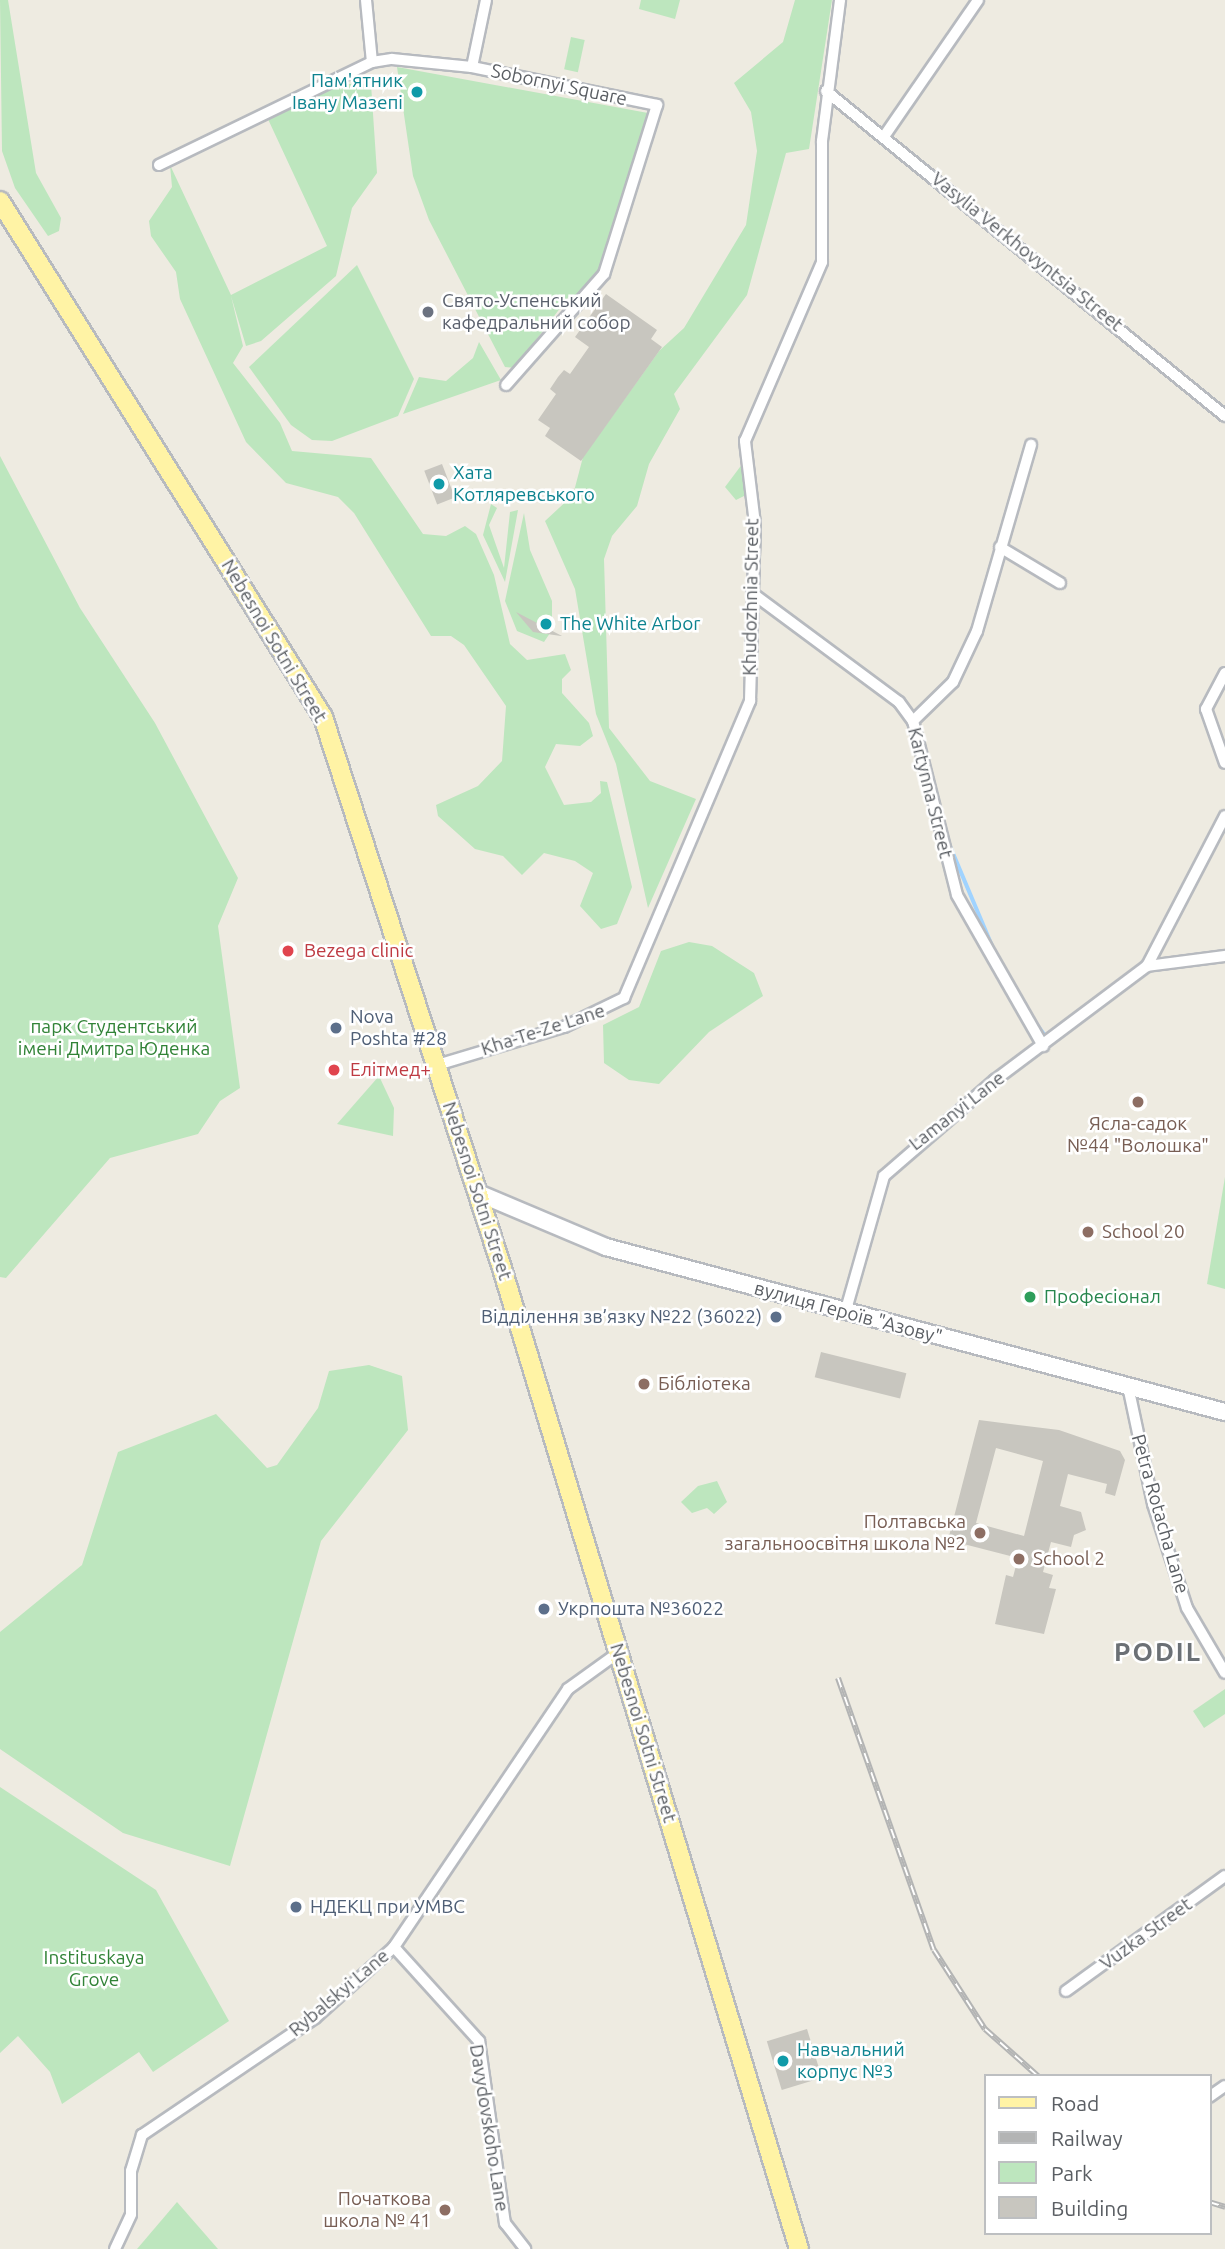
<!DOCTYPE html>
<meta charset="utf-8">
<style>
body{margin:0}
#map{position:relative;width:1225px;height:2249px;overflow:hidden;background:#eeebe1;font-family:Ubuntu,sans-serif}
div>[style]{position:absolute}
.green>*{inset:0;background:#bde6be;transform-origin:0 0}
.stream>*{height:3.5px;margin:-1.75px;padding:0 1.75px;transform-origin:1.75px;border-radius:1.75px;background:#a0d3ff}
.building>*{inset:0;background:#c8c6bf;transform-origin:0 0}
.roads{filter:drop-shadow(2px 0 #b7babf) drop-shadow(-2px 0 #b7babf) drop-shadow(0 2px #b7babf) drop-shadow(0 -2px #b7babf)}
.street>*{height:10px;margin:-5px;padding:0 5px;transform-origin:5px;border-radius:5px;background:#fff}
.secondary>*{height:16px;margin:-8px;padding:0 8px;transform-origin:8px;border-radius:8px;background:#fff}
.primary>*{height:18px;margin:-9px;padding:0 9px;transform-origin:9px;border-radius:9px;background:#fff3a5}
.rail>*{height:6px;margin-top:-3px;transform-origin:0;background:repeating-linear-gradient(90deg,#fff 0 10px,#b3b4b4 0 20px);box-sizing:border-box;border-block:2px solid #b3b4b4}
.dots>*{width:19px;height:19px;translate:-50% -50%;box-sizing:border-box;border:4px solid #fff;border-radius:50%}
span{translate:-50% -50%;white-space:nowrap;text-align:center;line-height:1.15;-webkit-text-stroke:5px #fff;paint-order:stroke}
.culture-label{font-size:19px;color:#0d838f}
.right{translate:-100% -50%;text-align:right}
.left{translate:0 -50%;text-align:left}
.street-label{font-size:19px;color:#5a5e63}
.worship-label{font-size:19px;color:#5b616d}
.health-label{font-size:19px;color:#be3a42}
.service-label{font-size:19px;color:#4e5e75}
.park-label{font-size:19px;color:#318337}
.education-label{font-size:19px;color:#785e54}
.leisure-label{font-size:19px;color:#27864d}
.district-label{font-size:26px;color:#6b7075;font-weight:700;letter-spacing:2px}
.legend{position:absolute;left:984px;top:2074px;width:228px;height:161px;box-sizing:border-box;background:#fff;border:2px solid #bdbfc1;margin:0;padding:9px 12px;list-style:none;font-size:21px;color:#5a5e63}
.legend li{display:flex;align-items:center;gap:14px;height:35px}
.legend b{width:35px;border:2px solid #bdbfc1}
</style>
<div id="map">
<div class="green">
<div style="clip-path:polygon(0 0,8px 0,36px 173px,61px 218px,59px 231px,48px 236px,15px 188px,2px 151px)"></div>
<div style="clip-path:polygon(641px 0,680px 0,675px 19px,639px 9px)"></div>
<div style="clip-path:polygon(795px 0,832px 0,809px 149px,786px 153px,747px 295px,674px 394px,680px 409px,649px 464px,637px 506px,612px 536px,604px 559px,609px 728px,650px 781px,696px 799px,648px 908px,616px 764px,596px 714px,575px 589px,545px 521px,573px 495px,583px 457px,659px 351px,684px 328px,746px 225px,757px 151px,751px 112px,734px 83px,783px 42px)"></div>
<div style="left:571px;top:37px;width:14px;height:33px;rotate:12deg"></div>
<div style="clip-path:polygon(397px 67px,648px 113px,601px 272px,578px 300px,570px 295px,515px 368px,505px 367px,429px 220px,413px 176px)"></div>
<div style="clip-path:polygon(342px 84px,371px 84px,377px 173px,352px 208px,336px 276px,261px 341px,246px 346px,231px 296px,243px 346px,233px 363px,280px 423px,292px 451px,371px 458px,423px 534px,446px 536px,465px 526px,476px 534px,494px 575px,510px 644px,527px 660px,565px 654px,571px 670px,562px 679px,562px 693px,589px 723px,593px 736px,580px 746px,556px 744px,545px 767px,564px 805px,591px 802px,601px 793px,600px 781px,607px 782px,632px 887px,617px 924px,601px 929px,580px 906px,593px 873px,575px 861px,544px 853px,522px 875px,503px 856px,475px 849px,438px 816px,436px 805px,478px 786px,502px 761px,506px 706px,464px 645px,451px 636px,431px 636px,354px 513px,338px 497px,286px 483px,246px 442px,180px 299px,176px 272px,151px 236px,149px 221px,172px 187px,170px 165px,231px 295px,327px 246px,267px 117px)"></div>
<div style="clip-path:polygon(357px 265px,414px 379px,398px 416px,332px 441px,312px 440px,291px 425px,249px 367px)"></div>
<div style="clip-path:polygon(479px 342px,501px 380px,403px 414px,419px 377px,446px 381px,473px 358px)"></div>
<div style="clip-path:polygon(0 456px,80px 608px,155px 723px,238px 878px,218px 926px,240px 1088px,220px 1101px,198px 1134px,110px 1158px,6px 1278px,0 1277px)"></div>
<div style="clip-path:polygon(743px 463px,746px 495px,736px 500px,725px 487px)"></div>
<div style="clip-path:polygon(491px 504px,497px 508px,489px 525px,504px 568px,510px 512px,518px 510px,505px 582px,483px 535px)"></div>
<div style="clip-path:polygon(524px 513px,530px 550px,552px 601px,552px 630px,544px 642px,517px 631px,505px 601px)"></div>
<div style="clip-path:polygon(689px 942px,712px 946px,754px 973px,763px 996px,709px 1032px,659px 1084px,629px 1080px,604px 1063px,603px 1025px,639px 1007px,661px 951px)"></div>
<div style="clip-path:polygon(379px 1076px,394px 1108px,393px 1136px,337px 1124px)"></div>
<div style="clip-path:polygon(1225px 1177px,1225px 1289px,1207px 1284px)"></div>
<div style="clip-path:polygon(369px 1365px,402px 1376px,408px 1430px,321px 1541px,230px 1866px,123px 1833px,0 1749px,0 1632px,82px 1565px,118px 1452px,216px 1414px,267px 1468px,277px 1465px,318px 1408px,329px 1371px)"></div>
<div style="clip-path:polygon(717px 1481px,727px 1502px,714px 1514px,707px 1508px,692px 1513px,681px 1502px,698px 1486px)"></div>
<div style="clip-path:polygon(1225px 1689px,1225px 1714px,1204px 1728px,1193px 1711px)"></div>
<div style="clip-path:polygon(0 1787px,156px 1890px,229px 2021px,153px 2072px,139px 2052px,62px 2104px,50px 2072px,18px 2036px,0 2053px)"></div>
<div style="clip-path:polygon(177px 2202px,218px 2249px,137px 2249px)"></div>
</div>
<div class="stream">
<div style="left:949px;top:843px;width:118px;rotate:67.1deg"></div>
<div style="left:1034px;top:1020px;width:19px;rotate:54deg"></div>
</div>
<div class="building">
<div style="clip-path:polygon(606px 294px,657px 330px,651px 339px,662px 347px,581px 461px,545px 436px,550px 428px,538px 420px,556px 394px,550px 389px,558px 377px,564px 370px,570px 374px,589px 347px,575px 337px)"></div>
<div style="left:442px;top:464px;width:36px;height:19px;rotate:69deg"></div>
<div style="clip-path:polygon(516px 612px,562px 636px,561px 636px,533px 632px)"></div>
<div style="left:821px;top:1352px;width:88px;height:26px;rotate:14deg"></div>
<div style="clip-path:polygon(evenodd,979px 1420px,1059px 1430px,1120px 1451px,1125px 1460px,1115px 1496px,1105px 1493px,1107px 1484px,1068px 1474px,1060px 1506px,1081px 1512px,1086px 1530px,1074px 1535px,1071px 1547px,1051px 1542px,1043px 1572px,1053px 1575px,1049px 1588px,1056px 1589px,1044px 1634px,995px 1624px,1006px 1575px,1013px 1577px,1018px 1558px,948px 1540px,979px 1420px,996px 1448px,1043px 1461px,1024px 1536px,976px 1523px,996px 1448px)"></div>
<div style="left:807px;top:2029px;width:51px;height:42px;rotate:73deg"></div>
</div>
<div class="roads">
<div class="street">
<div style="left:366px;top:0;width:62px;rotate:84.5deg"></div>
<div style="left:472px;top:67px;width:68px;rotate:-78.2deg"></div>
<div style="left:826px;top:91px;width:515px;rotate:39.16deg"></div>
<div style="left:885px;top:135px;width:164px;rotate:-55.4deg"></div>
<div style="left:159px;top:165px;width:237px;rotate:-25.8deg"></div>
<div style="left:372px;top:62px;width:20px;rotate:-9deg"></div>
<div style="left:392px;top:59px;width:80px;rotate:5.7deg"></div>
<div style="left:472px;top:67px;width:189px;rotate:11.6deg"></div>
<div style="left:657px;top:105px;width:177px;rotate:107.4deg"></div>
<div style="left:604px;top:274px;width:148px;rotate:131.4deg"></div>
<div style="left:1000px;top:547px;width:70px;rotate:31deg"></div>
<div style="left:752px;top:593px;width:183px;rotate:36.6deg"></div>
<div style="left:899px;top:702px;width:24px;rotate:54deg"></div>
<div style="left:913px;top:721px;width:179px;rotate:75.8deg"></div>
<div style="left:957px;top:895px;width:174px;rotate:60.3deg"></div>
<div style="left:1225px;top:673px;width:41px;rotate:117.8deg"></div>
<div style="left:1206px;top:709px;width:57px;rotate:70.6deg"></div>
<div style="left:913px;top:721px;width:56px;rotate:-44.3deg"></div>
<div style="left:953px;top:682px;width:56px;rotate:-64.8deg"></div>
<div style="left:977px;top:631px;width:194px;rotate:-73.8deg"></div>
<div style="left:1147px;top:966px;width:79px;rotate:-7.3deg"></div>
<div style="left:437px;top:1065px;width:133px;rotate:-16.7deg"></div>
<div style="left:564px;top:1027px;width:67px;rotate:-25.8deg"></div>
<div style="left:624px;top:998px;width:323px;rotate:-67deg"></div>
<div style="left:750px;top:701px;width:177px;rotate:-88.4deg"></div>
<div style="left:755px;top:524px;width:84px;rotate:-96.9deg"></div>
<div style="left:745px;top:441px;width:195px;rotate:-66.7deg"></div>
<div style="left:822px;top:262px;width:121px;rotate:-90deg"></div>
<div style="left:822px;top:141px;width:142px;rotate:-82.7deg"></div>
<div style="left:845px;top:1313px;width:142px;rotate:-74.1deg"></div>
<div style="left:884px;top:1176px;width:147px;rotate:-40.9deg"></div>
<div style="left:995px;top:1080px;width:190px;rotate:-36.9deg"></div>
<div style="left:1147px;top:966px;width:169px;rotate:-62.5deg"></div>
<div style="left:1128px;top:1386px;width:121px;rotate:78deg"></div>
<div style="left:1153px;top:1504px;width:109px;rotate:71.9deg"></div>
<div style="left:1187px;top:1608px;width:75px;rotate:59.7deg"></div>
<div style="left:394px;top:1947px;width:127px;rotate:47.9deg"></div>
<div style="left:479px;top:2041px;width:184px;rotate:81.9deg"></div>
<div style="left:505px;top:2223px;width:33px;rotate:52deg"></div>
<div style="left:1066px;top:1991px;width:196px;rotate:-35.9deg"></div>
<div style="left:1209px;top:2097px;width:19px;rotate:-35deg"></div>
<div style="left:115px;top:2249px;width:38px;rotate:-65deg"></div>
<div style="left:131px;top:2214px;width:43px;rotate:-90deg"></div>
<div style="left:131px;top:2171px;width:38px;rotate:-73deg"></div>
<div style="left:142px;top:2135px;width:209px;rotate:-34.1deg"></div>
<div style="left:315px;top:2018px;width:106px;rotate:-41.9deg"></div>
<div style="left:394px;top:1947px;width:311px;rotate:-56deg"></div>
<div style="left:568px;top:1689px;width:62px;rotate:-35.8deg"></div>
</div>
<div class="secondary">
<div style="left:478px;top:1193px;width:139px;rotate:22.9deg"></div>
<div style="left:606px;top:1247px;width:641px;rotate:14.93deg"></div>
</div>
<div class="primary">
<div style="left:0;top:201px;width:609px;rotate:57.95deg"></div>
<div style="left:323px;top:717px;width:576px;rotate:72.01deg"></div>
<div style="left:501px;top:1265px;width:1028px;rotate:73.15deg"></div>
</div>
</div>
<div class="rail">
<div style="left:838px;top:1678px;width:288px;rotate:70.6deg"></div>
<div style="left:934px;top:1950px;width:94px;rotate:57.2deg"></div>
<div style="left:985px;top:2029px;width:71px;rotate:41.6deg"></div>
<div style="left:1209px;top:2202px;width:17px;rotate:17deg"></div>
</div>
<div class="dots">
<div style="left:417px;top:92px;background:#0f9aa8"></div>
<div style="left:428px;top:312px;background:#6b7280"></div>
<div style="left:439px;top:484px;background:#0f9aa8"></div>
<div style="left:546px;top:624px;background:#0f9aa8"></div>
<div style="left:288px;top:951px;background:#e0444e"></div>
<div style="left:336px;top:1028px;background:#5c6f8a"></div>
<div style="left:334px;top:1070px;background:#e0444e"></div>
<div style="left:1138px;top:1102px;background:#8d6e63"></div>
<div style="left:1088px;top:1232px;background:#8d6e63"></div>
<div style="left:1030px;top:1297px;background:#2e9e5b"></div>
<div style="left:776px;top:1317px;background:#5c6f8a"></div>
<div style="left:644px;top:1384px;background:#8d6e63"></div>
<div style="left:980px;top:1533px;background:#8d6e63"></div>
<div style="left:1019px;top:1559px;background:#8d6e63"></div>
<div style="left:544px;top:1609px;background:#5c6f8a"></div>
<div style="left:296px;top:1907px;background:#5c6f8a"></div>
<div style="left:783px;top:2061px;background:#0f9aa8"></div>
<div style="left:445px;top:2210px;background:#8d6e63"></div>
</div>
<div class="culture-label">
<span class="right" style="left:403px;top:92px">Пам'ятник<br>Івану Мазепі</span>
<span class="left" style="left:453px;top:484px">Хата<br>Котляревського</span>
<span class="left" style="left:560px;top:624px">The White Arbor</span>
<span class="left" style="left:797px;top:2061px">Навчальний<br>корпус №3</span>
</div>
<div class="street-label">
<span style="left:559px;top:85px;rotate:12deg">Sobornyi Square</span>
<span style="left:1027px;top:252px;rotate:39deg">Vasylia Verkhovyntsia Street</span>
<span style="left:751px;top:597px;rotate:-89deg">Khudozhnia Street</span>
<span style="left:274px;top:641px;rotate:59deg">Nebesnoi Sotni Street</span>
<span style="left:930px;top:793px;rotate:76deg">Kartynna Street</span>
<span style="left:543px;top:1030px;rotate:-18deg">Kha-Te-Ze Lane</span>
<span style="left:957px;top:1111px;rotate:-38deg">Lamanyi Lane</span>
<span style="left:477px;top:1191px;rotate:72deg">Nebesnoi Sotni Street</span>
<span style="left:848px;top:1313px;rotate:15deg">вулиця Героїв "Азову"</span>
<span style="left:1160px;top:1514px;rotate:74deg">Petra Rotacha Lane</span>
<span style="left:643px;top:1733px;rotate:73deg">Nebesnoi Sotni Street</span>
<span style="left:1146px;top:1934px;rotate:-36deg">Vuzka Street</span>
<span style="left:339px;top:1993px;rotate:-40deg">Rybalskyi Lane</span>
<span style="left:489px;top:2128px;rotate:81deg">Davydovskoho Lane</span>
</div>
<div class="worship-label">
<span class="left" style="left:442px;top:312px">Свято-Успенський<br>кафедральний собор</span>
</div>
<div class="health-label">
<span class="left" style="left:304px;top:951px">Bezega clinic</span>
<span class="left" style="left:350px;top:1070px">Елітмед+</span>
</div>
<div class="service-label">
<span class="left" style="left:350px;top:1028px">Nova<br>Poshta #28</span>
<span class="right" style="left:762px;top:1317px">Відділення зв’язку №22 (36022)</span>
<span class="left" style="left:558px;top:1609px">Укрпошта №36022</span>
<span class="left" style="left:310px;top:1907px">НДЕКЦ при УМВС</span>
</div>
<div class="park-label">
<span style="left:114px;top:1038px">парк Студентський<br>імені Дмитра Юденка</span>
<span style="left:94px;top:1969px">Іnstituskaya<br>Grove</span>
</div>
<div class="education-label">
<span style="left:1138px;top:1135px">Ясла-садок<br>№44 "Волошка"</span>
<span class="left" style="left:1102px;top:1232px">School 20</span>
<span class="left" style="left:658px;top:1384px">Бібліотека</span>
<span class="right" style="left:966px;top:1533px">Полтавська<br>загальноосвітня школа №2</span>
<span class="left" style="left:1033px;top:1559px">School 2</span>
<span class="right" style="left:431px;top:2210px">Початкова<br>школа № 41</span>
</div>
<div class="leisure-label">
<span class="left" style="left:1044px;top:1297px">Професіонал</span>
</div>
<div class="district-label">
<span style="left:1158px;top:1652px">PODIL</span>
</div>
<ul class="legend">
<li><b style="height:9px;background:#fff3a5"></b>Road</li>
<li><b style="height:9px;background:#b3b4b4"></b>Railway</li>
<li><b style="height:19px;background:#bde6be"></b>Park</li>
<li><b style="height:19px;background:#c8c6bf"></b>Building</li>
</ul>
</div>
